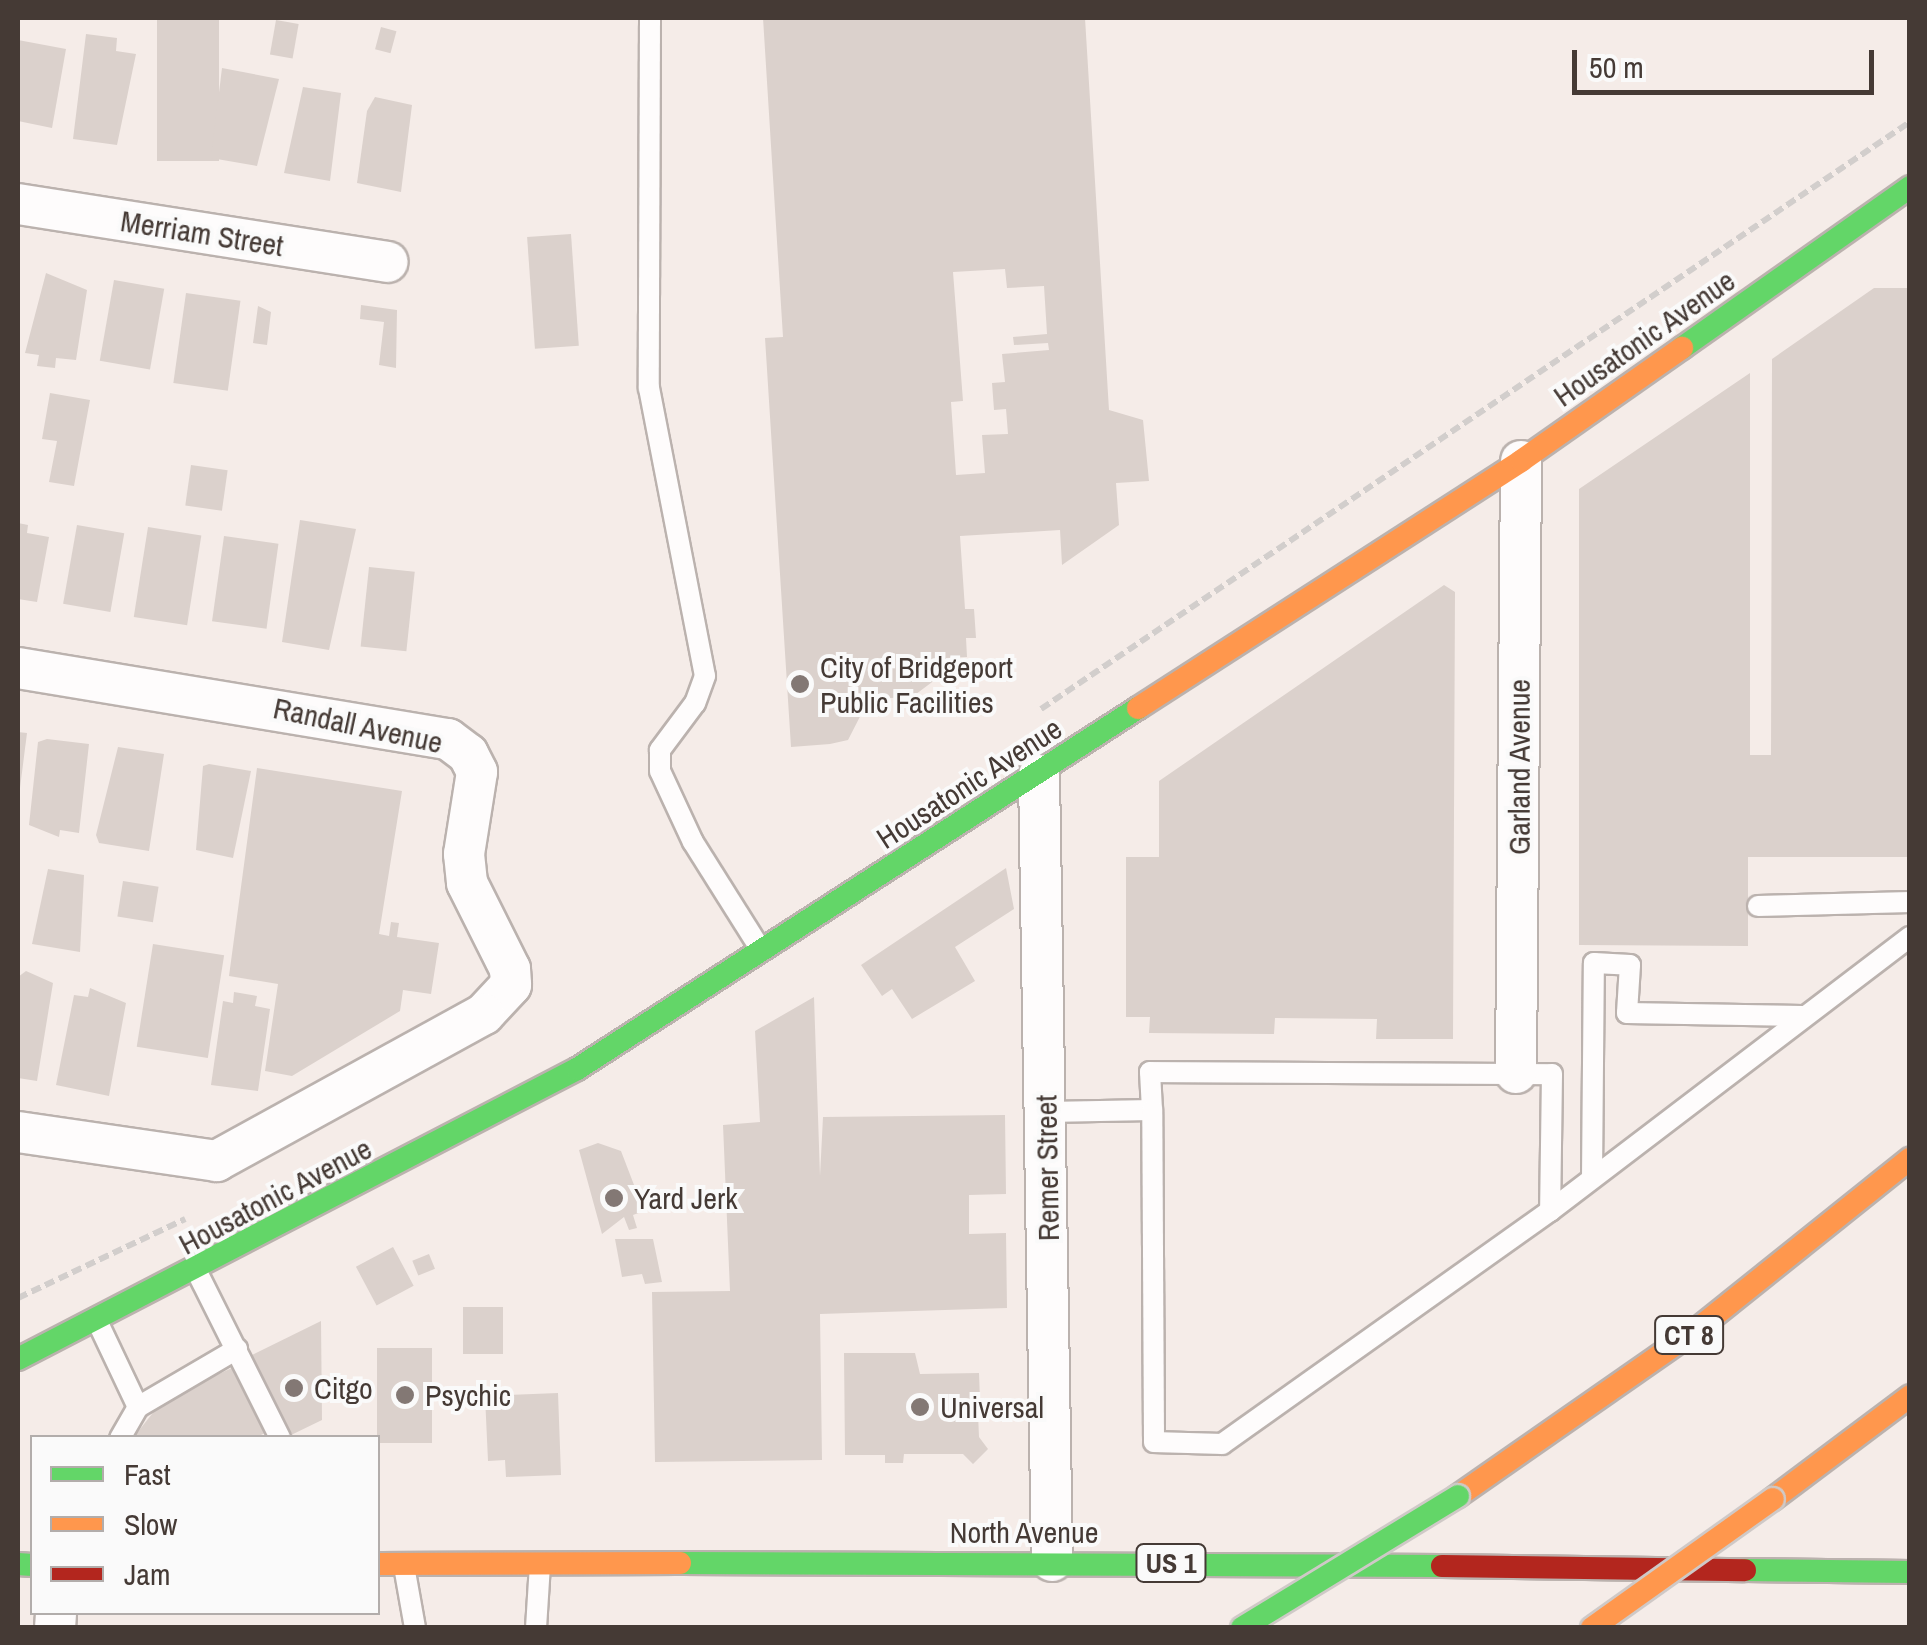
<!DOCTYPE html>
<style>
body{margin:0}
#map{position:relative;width:1927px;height:1645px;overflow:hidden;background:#f5ece8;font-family:"Archivo Narrow",sans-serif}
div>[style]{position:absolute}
.building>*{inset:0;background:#dbd1cc;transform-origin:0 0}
.path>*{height:6px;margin-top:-3px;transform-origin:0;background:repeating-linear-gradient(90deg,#d2cecc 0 10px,transparent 0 15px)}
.roads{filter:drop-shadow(2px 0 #bbb2ae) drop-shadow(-2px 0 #bbb2ae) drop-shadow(0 2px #bbb2ae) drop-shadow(0 -2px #bbb2ae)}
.lane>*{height:20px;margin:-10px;padding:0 10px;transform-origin:10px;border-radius:10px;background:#fefcfc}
.street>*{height:40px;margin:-20px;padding:0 20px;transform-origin:20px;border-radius:20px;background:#fefcfc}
.fast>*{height:22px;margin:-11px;padding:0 11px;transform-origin:11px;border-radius:11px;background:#63d668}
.slow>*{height:22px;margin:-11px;padding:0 11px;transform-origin:11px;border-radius:11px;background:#ff974d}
.jam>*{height:22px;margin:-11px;padding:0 11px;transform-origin:11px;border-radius:11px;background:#b3261e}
.bridges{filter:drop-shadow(2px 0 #cfc9c7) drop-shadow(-2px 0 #cfc9c7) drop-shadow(0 2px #cfc9c7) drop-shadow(0 -2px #cfc9c7)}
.fast-bridge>*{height:22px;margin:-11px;padding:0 11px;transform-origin:11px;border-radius:11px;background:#63d668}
.slow-bridge>*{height:22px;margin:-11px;padding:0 11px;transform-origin:11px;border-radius:11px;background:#ff974d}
.dots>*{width:28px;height:28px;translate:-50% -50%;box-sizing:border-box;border:5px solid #fafafa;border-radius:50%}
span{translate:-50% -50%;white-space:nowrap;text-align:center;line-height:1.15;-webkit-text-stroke:8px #fafafa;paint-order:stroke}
.shield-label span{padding:2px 8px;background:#fafafa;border:2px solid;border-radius:8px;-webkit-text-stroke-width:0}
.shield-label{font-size:28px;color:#453a35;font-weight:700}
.street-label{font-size:30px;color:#453a35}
.poi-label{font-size:30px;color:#453a35}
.left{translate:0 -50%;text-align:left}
.frame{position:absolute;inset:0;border:20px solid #453a35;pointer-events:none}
.legend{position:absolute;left:30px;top:1435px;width:350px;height:180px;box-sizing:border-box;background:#fafafa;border:2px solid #b2adab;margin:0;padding:12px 18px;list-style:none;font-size:30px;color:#453a35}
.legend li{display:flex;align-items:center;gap:20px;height:50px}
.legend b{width:50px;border:2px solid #b2adab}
.scale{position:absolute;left:1572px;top:50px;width:302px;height:45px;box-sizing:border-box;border:5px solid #453a35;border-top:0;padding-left:12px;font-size:30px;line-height:35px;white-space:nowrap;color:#453a35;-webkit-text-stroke:8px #fafafa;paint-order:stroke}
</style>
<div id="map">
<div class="building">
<div style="left:157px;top:18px;width:62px;height:143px"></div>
<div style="clip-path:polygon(evenodd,763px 18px,1085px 18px,1109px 410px,1143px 420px,1149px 481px,1116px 483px,1119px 525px,1062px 565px,1060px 530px,960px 536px,965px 609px,974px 609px,976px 638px,966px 638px,967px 657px,946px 658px,947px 671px,912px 697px,869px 699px,848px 740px,830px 744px,791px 747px,765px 338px,783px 337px,763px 18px,1005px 269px,1007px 288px,1044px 286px,1047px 334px,1013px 337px,1014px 345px,1048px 343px,1049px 350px,1002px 354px,1005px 382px,992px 383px,994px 410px,1006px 409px,1008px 434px,982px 435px,985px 473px,956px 475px,951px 402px,963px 401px,953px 272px,1005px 269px)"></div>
<div style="left:276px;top:20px;width:23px;height:35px;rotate:10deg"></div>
<div style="left:381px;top:27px;width:16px;height:23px;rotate:15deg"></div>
<div style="clip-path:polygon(86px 34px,117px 38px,116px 51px,136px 54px,117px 145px,73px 139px)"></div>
<div style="clip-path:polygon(18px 40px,66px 49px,52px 128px,18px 121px)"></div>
<div style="clip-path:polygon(222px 68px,279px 79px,257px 166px,211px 158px)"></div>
<div style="clip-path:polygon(303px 87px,341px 93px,330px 181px,284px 173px)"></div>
<div style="clip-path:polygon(375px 97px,412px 105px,401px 192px,357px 183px,367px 111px)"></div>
<div style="left:571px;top:234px;width:112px;height:44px;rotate:86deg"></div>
<div style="clip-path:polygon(46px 273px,87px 290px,76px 360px,56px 358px,55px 368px,37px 366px,39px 355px,25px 353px)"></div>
<div style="left:114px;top:280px;width:51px;height:82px;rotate:10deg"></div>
<div style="clip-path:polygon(1874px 288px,1910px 288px,1910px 857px,1748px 857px,1748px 946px,1579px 945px,1579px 489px,1750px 373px,1750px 755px,1771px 755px,1772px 359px)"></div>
<div style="left:186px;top:293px;width:55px;height:91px;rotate:8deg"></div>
<div style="clip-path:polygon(361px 305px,397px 310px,396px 368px,379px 365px,384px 322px,360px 319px)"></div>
<div style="clip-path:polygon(258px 306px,271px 312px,267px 345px,253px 343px)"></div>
<div style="clip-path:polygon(50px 393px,90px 400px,74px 486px,49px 482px,57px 441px,42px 439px)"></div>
<div style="left:191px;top:465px;width:37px;height:41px;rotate:8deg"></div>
<div style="clip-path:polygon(300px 520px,356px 529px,329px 650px,282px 642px)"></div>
<div style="clip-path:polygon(18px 523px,28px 525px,27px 533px,49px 537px,37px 602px,18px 599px)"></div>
<div style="left:77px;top:525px;width:48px;height:80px;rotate:10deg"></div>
<div style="left:148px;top:527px;width:54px;height:91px;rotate:9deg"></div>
<div style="left:224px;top:536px;width:55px;height:86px;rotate:8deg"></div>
<div style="left:369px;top:567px;width:46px;height:80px;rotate:6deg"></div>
<div style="clip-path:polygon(1444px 585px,1455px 592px,1453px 1039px,1376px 1039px,1377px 1019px,1275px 1018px,1274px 1034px,1149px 1033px,1150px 1017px,1126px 1017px,1126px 857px,1159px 857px,1159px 781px)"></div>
<div style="clip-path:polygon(18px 732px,27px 733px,20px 788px,18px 788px)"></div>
<div style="clip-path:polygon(47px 739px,89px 744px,79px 833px,60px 830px,59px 837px,29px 825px,38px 742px)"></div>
<div style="clip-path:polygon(118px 747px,164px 754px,149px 851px,99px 843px,96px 835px)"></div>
<div style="clip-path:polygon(209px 764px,251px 771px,233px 858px,196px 850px,203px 766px)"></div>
<div style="clip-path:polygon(257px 768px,402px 791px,379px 934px,389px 936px,391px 922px,399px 923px,397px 937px,439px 943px,431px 994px,403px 990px,400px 1011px,292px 1076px,265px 1071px,278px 984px,229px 976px)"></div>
<div style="clip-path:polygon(1006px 868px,1014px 909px,955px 947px,975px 981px,912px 1019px,892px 989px,882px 996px,861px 965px)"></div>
<div style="clip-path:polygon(48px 869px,84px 875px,80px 952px,32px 944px)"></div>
<div style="left:123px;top:881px;width:36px;height:36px;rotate:9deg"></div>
<div style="left:153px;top:944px;width:72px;height:104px;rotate:9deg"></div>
<div style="clip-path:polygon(26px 971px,53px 983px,37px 1081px,18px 1078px,18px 977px)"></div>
<div style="clip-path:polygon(90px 988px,126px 1003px,109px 1096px,56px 1085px,74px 995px,88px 997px)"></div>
<div style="clip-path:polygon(234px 992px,257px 996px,255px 1006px,270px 1009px,258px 1091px,211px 1085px,223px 1001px,233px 1003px)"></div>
<div style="clip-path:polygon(814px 997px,820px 1176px,823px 1117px,1005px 1115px,1006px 1194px,969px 1195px,969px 1234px,1006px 1233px,1007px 1308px,820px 1314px,822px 1460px,655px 1462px,652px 1292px,730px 1291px,723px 1125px,760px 1122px,755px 1031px)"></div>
<div style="clip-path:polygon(598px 1143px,621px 1151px,644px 1211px,633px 1215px,637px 1228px,629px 1230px,624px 1217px,602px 1234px,579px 1150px)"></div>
<div style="clip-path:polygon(615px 1239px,653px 1239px,662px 1282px,645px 1284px,642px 1274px,622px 1277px)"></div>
<div style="left:393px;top:1247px;width:44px;height:42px;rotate:62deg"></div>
<div style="left:429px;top:1254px;width:16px;height:18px;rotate:68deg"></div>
<div style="left:463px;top:1307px;width:40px;height:47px"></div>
<div style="clip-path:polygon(321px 1321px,322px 1420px,289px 1436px,250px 1356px)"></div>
<div style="left:377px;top:1348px;width:55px;height:95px"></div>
<div style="clip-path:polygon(844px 1353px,915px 1353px,920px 1374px,979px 1373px,980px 1400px,996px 1400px,996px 1414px,978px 1414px,979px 1437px,988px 1449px,973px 1464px,963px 1454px,904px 1454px,903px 1463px,885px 1463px,885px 1455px,845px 1455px)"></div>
<div style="clip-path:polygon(236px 1366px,267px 1432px,255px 1438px,133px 1438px,163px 1400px)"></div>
<div style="clip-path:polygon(558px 1393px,561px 1475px,506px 1477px,505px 1460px,488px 1461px,485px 1396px)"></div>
</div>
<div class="path">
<div style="left:1041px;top:709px;width:1049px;rotate:-34.04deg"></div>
<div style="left:18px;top:1298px;width:185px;rotate:-25.3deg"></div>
</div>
<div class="roads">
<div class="lane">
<div style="left:650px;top:18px;width:370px;rotate:90.2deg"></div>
<div style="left:649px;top:388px;width:293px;rotate:79deg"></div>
<div style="left:705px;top:676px;width:29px;rotate:110deg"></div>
<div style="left:695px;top:703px;width:59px;rotate:126.7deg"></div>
<div style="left:660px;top:750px;width:21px;rotate:90deg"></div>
<div style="left:660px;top:771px;width:78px;rotate:65.1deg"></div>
<div style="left:693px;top:842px;width:128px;rotate:57.8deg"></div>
<div style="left:1758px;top:906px;width:152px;rotate:-1.5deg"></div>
<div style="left:1047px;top:1112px;width:105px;rotate:-1.1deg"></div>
<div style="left:1152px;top:1110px;width:38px;rotate:-93deg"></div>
<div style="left:1150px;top:1072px;width:402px;rotate:0.3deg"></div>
<div style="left:1552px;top:1074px;width:137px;rotate:90.8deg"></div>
<div style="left:1550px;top:1211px;width:402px;rotate:144.6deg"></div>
<div style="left:1222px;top:1444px;width:68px;rotate:-178.3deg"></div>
<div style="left:1154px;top:1442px;width:332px;rotate:-90.3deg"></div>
<div style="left:1592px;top:1178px;width:215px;rotate:-89.5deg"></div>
<div style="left:1594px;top:963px;width:36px;rotate:3deg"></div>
<div style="left:1630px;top:965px;width:48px;rotate:93.6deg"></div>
<div style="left:1627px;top:1013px;width:175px;rotate:1deg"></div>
<div style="left:1550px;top:1211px;width:452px;rotate:-37.3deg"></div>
<div style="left:198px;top:1274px;width:183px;rotate:63.4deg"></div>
<div style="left:99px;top:1325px;width:91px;rotate:64.6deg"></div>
<div style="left:138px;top:1407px;width:36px;rotate:120deg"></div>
<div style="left:138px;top:1407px;width:115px;rotate:-30.4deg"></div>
<div style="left:404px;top:1566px;width:63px;rotate:79.9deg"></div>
<div style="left:536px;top:1628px;width:63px;rotate:-86.4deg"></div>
</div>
<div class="street">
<div style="left:18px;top:204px;width:374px;rotate:8.9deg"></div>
<div style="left:18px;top:668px;width:436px;rotate:9.4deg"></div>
<div style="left:448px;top:739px;width:25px;rotate:37deg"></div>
<div style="left:468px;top:754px;width:20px;rotate:63deg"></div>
<div style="left:477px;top:772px;width:83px;rotate:99deg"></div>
<div style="left:464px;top:854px;width:29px;rotate:84deg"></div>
<div style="left:467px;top:883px;width:96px;rotate:63.4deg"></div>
<div style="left:510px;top:969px;width:16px;rotate:86deg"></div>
<div style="left:511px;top:985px;width:40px;rotate:133deg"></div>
<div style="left:484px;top:1014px;width:305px;rotate:151.2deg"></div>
<div style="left:217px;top:1161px;width:201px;rotate:-171.7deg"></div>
<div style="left:1039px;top:775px;width:786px;rotate:89.05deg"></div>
<div style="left:1516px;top:1073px;width:612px;rotate:-89.53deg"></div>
<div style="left:55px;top:1628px;width:16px;rotate:-86deg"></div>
</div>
<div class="fast">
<div style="left:1682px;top:348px;width:279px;rotate:-35.2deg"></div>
<div style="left:18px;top:1359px;width:630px;rotate:-27.42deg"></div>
<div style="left:577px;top:1069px;width:667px;rotate:-32.76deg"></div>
<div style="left:680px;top:1563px;width:762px;rotate:0.23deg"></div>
<div style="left:18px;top:1564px;width:14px;rotate:4deg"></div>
<div style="left:1745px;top:1570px;width:165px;rotate:0.7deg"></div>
</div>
<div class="slow">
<div style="left:1138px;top:708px;width:456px;rotate:-32.8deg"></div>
<div style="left:1521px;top:461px;width:197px;rotate:-35.1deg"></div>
<div style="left:1458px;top:1496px;width:295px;rotate:-34.9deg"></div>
<div style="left:1700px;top:1327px;width:269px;rotate:-38.7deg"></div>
<div style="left:1773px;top:1499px;width:171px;rotate:-36.9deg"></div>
<div style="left:378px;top:1564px;width:302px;rotate:-0.2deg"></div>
</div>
<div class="jam">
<div style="left:1442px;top:1566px;width:303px;rotate:0.8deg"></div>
</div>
</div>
<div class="bridges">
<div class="fast-bridge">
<div style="left:1242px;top:1628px;width:253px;rotate:-31.4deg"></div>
</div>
<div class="slow-bridge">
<div style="left:1592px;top:1628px;width:222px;rotate:-35.5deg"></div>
</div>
</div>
<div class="dots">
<div style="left:800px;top:684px;background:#837874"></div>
<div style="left:614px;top:1198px;background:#837874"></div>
<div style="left:294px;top:1388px;background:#837874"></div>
<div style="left:405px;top:1395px;background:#837874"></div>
<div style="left:920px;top:1407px;background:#837874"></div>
</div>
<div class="shield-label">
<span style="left:1689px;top:1335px">CT 8</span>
<span style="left:1171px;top:1563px">US 1</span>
</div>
<div class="street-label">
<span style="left:202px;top:233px;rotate:9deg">Merriam Street</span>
<span style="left:1644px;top:338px;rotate:-35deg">Housatonic Avenue</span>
<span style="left:358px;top:725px;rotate:12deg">Randall Avenue</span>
<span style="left:1519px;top:767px;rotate:-90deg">Garland Avenue</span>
<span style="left:969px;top:783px;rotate:-33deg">Housatonic Avenue</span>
<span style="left:1047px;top:1168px;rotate:-91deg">Remer Street</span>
<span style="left:275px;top:1196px;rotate:-28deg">Housatonic Avenue</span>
<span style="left:1024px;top:1532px">North Avenue</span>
</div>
<div class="poi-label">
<span class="left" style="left:820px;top:684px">City of Bridgeport<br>Public Facilities</span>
<span class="left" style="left:634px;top:1198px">Yard Jerk</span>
<span class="left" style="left:314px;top:1388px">Citgo</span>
<span class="left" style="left:425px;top:1395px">Psychic</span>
<span class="left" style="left:940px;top:1407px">Universal</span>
</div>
<div class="frame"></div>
<ul class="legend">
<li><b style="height:12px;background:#63d668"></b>Fast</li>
<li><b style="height:12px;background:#ff974d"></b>Slow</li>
<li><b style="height:12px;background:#b3261e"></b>Jam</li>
</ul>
<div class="scale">50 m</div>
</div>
